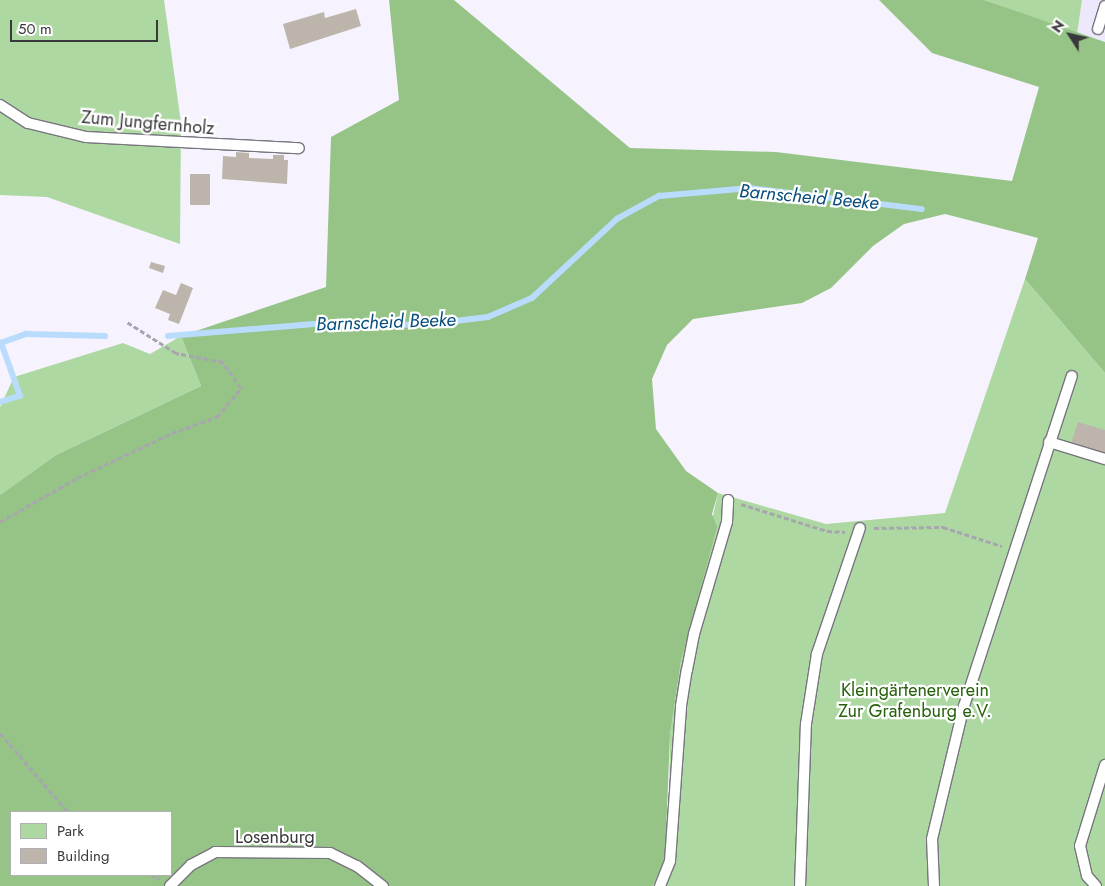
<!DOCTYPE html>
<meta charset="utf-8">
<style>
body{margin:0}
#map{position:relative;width:1105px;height:886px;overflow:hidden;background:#f6f3fe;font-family:Jost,sans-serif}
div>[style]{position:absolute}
.built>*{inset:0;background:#ede8fb}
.green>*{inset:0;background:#aed8a1}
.forest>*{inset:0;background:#96c487}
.stream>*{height:5.5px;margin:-2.75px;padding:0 2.75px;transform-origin:2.75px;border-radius:2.75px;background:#b9dcfd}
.building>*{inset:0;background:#bdb5ac;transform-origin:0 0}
.path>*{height:3px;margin-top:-1.5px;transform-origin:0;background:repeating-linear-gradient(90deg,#a7a5ad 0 5px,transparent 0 7.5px)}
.roads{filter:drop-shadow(1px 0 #77757e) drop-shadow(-1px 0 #77757e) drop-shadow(0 1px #77757e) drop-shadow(0 -1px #77757e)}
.service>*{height:10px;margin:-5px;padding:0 5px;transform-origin:5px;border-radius:5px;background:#fff}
span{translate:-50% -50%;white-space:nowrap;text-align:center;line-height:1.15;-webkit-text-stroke:4.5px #fff;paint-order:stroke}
.street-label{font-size:18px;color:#39383c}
.park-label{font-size:18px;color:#27610c}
.water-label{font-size:19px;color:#074d7d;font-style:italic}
.legend{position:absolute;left:10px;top:811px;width:162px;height:65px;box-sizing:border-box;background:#fff;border:1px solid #b0afb1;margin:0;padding:6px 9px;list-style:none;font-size:15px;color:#39383c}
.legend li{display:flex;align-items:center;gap:10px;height:25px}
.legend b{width:25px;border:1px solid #b0afb1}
.north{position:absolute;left:1045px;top:10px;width:50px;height:50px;-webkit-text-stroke:4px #fff;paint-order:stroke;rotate:305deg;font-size:14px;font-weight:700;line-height:20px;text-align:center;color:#39383c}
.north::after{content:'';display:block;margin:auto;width:18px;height:22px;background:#39383c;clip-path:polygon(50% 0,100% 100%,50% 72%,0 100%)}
.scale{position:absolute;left:10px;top:20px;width:148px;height:22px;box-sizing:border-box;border:2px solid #39383c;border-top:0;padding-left:6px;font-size:15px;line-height:18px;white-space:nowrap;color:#39383c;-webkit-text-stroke:4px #fff;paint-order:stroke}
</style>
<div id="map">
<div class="built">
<div style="clip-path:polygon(1082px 0,1105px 0,1105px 41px,1077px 34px)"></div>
</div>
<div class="green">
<div style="clip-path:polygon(0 0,164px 0,181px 123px,180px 244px,47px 197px,0 195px)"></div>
<div style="clip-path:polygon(984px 0,1082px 0,1077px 34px)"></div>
<div style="clip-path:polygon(1025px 279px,1105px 373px,1105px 886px,653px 886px,659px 876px,669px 809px,670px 735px,681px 661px,718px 493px,826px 524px,945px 513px)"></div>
<div style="clip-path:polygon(181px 336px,201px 386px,56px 455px,0 495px,0 407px,14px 377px,123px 343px,150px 354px)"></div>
</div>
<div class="forest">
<div style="clip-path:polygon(evenodd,389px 0,454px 0,630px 148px,776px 152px,1012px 181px,1039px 87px,932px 53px,879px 0,984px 0,1105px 42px,1105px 373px,1025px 279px,1038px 238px,945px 214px,904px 224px,873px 246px,831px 288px,802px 303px,693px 319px,667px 345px,652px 379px,656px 429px,686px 471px,718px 493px,712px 514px,717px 527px,681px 661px,670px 735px,665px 858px,653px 886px,0 886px,0 495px,56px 455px,201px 386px,181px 336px,326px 287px,331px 137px,399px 100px,389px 0,11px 812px,171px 812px,171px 875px,11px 875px,11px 812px)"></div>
</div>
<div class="stream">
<div style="left:168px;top:336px;width:158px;rotate:-4.7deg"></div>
<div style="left:325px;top:323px;width:97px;rotate:1.2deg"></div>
<div style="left:422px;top:325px;width:66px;rotate:-6.9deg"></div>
<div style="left:488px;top:317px;width:48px;rotate:-23.4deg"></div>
<div style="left:532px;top:298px;width:116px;rotate:-42.9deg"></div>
<div style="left:617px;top:219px;width:48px;rotate:-28.7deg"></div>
<div style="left:659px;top:196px;width:91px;rotate:-5deg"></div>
<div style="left:750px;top:188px;width:173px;rotate:7deg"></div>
<div style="left:0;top:402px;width:21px;rotate:-17deg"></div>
<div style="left:20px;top:396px;width:56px;rotate:-109.7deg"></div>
<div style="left:1px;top:343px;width:27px;rotate:-20deg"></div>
<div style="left:26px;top:334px;width:79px;rotate:1.5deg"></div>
</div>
<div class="building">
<div style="clip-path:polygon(356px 9px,361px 26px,290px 49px,283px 24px,324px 12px,325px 18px)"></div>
<div style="clip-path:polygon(236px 152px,249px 153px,249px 158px,273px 159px,273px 155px,284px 155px,284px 160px,288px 160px,287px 184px,222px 179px,223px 156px,236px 157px)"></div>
<div style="left:190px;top:174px;width:20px;height:31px"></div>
<div style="clip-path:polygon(151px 262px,165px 266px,163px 273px,149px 268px)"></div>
<div style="clip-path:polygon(181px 283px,193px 288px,179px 324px,168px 320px,170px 314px,155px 308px,163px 290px,176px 295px)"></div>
<div style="clip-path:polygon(1078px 422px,1105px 430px,1105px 454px,1071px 444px)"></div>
</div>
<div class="path">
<div style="left:741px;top:504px;width:90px;rotate:17.4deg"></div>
<div style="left:827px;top:531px;width:18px;rotate:3deg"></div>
<div style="left:0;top:522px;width:89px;rotate:-29.7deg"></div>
<div style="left:77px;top:478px;width:105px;rotate:-25.3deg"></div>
<div style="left:172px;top:433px;width:48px;rotate:-19.6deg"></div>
<div style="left:217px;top:417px;width:38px;rotate:-50deg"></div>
<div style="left:241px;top:388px;width:32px;rotate:-125deg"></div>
<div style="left:223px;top:362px;width:48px;rotate:-169.2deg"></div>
<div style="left:176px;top:353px;width:58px;rotate:-147.7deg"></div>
<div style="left:874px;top:528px;width:69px;rotate:-0.8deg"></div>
<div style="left:943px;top:527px;width:62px;rotate:17.9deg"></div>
<div style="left:0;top:733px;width:104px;rotate:49.3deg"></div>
<div style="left:151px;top:875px;width:10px;rotate:24deg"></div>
</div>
<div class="roads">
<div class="service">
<div style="left:1098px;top:29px;width:24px;rotate:-73deg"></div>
<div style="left:0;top:105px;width:33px;rotate:33deg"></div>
<div style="left:28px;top:123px;width:60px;rotate:13.6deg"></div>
<div style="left:86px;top:137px;width:213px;rotate:3deg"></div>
<div style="left:1049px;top:442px;width:59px;rotate:16.9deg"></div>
<div style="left:170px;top:886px;width:30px;rotate:-45deg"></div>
<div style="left:191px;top:865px;width:27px;rotate:-28deg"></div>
<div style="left:215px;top:852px;width:115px;rotate:0.5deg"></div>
<div style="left:330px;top:853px;width:30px;rotate:26deg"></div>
<div style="left:357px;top:866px;width:33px;rotate:38deg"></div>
<div style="left:660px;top:886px;width:27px;rotate:-68deg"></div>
<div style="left:670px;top:861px;width:155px;rotate:-85.9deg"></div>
<div style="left:681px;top:706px;width:36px;rotate:-81deg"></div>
<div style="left:687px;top:670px;width:37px;rotate:-79deg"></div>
<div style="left:694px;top:634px;width:117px;rotate:-73.6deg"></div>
<div style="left:727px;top:522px;width:22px;rotate:-87deg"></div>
<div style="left:800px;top:886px;width:162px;rotate:-87.9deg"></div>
<div style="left:806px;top:724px;width:71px;rotate:-81.1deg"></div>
<div style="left:817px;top:654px;width:133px;rotate:-71.2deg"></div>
<div style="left:934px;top:886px;width:47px;rotate:-92.4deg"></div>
<div style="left:932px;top:839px;width:137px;rotate:-76.5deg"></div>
<div style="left:964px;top:706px;width:347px;rotate:-71.9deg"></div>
<div style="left:1096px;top:886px;width:13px;rotate:-132deg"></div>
<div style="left:1087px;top:876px;width:31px;rotate:-103deg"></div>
<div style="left:1080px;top:846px;width:85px;rotate:-72.8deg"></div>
</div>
</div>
<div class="street-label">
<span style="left:148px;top:123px;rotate:5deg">Zum Jungfernholz</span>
<span style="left:275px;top:837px">Losenburg</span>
</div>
<div class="park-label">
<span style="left:915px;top:701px">Kleingärtenerverein<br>Zur Grafenburg e.V.</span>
</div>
<div class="water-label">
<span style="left:809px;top:197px;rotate:5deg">Barnscheid Beeke</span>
<span style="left:386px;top:322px;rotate:-2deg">Barnscheid Beeke</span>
</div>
<ul class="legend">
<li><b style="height:14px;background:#aed8a1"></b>Park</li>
<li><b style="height:14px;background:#bdb5ac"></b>Building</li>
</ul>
<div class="north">N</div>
<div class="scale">50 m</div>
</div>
